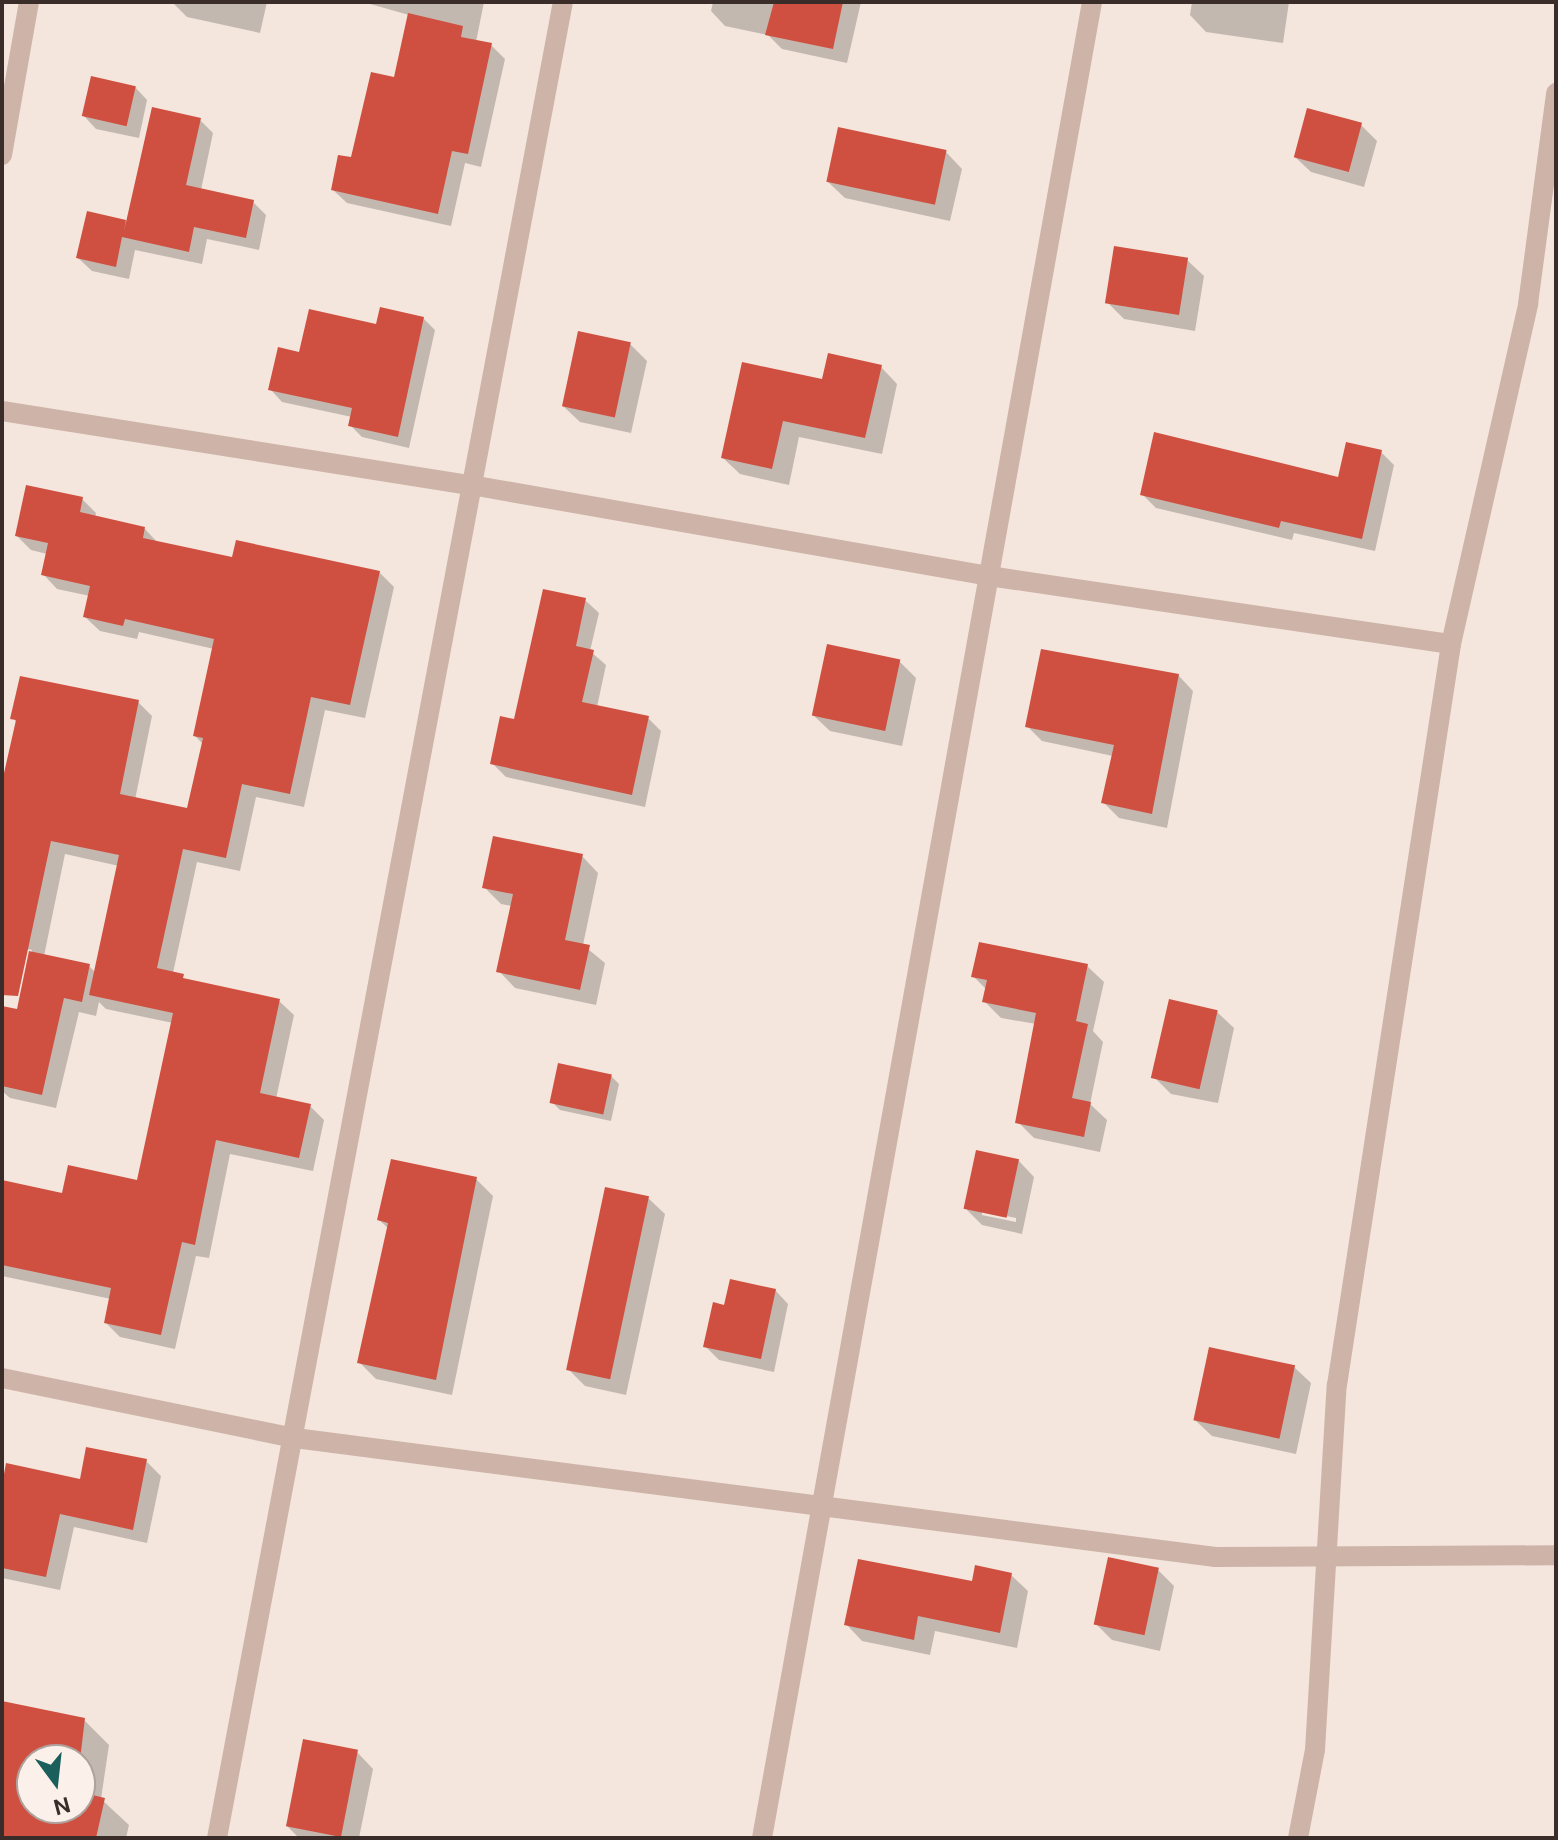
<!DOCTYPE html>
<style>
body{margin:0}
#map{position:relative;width:1558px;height:1840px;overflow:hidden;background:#f4e6dd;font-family:"DM Sans",sans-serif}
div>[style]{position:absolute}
.shadow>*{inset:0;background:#0003}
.building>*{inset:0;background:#cf5040;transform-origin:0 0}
.street>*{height:20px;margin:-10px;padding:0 10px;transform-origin:10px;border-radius:10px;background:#ceb4a8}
span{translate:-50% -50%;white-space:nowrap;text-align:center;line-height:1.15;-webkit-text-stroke:7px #fbf1ea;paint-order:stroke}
.frame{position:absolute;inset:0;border:4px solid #3a2c29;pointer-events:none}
.north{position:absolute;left:16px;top:1744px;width:80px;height:80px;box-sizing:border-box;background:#fbf1ea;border:2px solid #aea29d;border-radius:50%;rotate:165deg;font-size:22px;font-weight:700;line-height:32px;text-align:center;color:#3a2c29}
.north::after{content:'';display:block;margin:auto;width:28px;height:36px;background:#1a5f5b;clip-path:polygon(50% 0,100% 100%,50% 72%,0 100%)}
</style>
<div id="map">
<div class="shadow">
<div style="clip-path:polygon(172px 2px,267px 2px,260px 33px,187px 17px)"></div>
<div style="clip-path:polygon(363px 2px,484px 2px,476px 42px,491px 45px,505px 59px,481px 167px,465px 163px,451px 226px,347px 203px,333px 190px,395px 79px,409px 15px)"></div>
<div style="clip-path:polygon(713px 2px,861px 2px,847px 63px,782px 49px,768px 35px,725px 26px,711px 11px)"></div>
<div style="clip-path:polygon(1192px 2px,1289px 2px,1283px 43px,1206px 32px,1190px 15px)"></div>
<div style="clip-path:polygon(135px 87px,147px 100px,139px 138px,96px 129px,84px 116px)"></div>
<div style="clip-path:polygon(1308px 111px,1361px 125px,1377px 141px,1364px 187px,1311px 172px,1295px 157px)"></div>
<div style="clip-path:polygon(200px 120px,213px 133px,201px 190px,253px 202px,266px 215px,259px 250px,207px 239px,202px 264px,135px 250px,129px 279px,92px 271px,78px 258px,125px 222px,127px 224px)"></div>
<div style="clip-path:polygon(946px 152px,962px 169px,950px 221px,845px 198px,828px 182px)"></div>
<div style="clip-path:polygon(1187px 260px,1204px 276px,1195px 331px,1124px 319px,1107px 302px)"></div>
<div style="clip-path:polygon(423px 318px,435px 330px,409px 448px,362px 437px,350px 425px,352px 417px,282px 402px,271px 390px,301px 354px,378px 326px)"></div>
<div style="clip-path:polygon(630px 344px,647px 361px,631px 433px,580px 422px,563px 406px)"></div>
<div style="clip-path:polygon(881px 367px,897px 384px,882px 454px,799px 437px,789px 485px,740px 474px,723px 458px,823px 382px)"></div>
<div style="clip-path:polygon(1381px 452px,1394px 465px,1375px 551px,1294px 533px,1292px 540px,1156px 508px,1142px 494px,1340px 479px)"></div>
<div style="clip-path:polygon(evenodd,82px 499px,96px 513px,95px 518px,144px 528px,159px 544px,234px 560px,379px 572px,394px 587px,365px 718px,325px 710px,304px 807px,256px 797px,240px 871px,197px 862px,173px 973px,189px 982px,279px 1001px,294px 1015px,276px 1099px,310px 1106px,324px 1120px,313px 1171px,230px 1154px,209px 1258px,196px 1256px,175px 1349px,120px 1337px,106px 1323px,111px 1299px,2px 1276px,2px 1182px,64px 1195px,138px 1182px,173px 1023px,106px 1009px,99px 1002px,96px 1016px,79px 1012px,56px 1108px,10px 1098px,2px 1091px,2px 1008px,18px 1011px,32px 950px,2px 944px,2px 797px,17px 723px,13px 718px,138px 702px,152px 716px,135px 800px,189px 811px,203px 744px,195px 736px,214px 649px,139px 632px,137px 639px,100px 631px,85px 617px,90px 596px,57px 589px,43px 574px,47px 554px,31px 550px,17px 536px,82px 499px,65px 854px,119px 866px,96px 973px,89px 966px,44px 956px,65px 854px)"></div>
<div style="clip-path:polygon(585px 600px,599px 613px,590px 651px,606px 665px,597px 707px,648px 718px,661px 731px,645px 807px,506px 777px,493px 764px)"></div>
<div style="clip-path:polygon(899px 661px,916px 678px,902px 746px,830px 731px,813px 715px)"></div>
<div style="clip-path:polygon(1178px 675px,1193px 691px,1167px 828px,1119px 818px,1103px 802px,1113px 756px,1042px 741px,1027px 726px)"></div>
<div style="clip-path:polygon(582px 856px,598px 873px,583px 945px,605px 963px,596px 1005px,515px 988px,499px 971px,512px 906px,501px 904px,484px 887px)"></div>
<div style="clip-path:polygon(1087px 966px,1104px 982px,1093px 1031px,1103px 1042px,1090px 1104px,1107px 1120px,1100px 1152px,1034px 1138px,1018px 1122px,1036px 1024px,1001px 1018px,984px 1001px,987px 990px,973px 976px)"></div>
<div style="clip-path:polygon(1217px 1012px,1234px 1028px,1218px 1103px,1171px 1094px,1154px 1077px)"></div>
<div style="clip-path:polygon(611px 1076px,619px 1084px,611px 1121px,560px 1110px,552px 1102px)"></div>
<div style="clip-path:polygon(evenodd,1018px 1160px,1034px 1177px,1022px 1234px,982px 1225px,965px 1208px,1018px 1160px,982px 1211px,1016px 1218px,1016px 1222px,982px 1215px,982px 1211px)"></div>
<div style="clip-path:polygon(476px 1179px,493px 1196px,452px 1395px,376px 1379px,360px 1363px,389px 1229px,379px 1220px)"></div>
<div style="clip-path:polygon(648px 1198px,665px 1214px,626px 1395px,585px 1386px,568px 1369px)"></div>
<div style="clip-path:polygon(775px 1290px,788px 1304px,774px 1372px,719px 1360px,705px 1346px,725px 1307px)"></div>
<div style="clip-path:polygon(1294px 1367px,1311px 1383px,1296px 1454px,1212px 1436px,1195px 1420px)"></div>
<div style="clip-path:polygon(146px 1461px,161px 1476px,147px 1543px,74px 1527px,60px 1590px,2px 1578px,2px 1494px,81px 1481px)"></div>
<div style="clip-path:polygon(1158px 1570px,1174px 1586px,1160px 1651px,1112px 1640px,1096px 1624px)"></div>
<div style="clip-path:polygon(1011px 1575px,1028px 1591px,1017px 1648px,935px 1631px,930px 1655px,862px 1641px,846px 1624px)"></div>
<div style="clip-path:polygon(evenodd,2px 1703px,84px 1720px,109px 1745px,101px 1799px,129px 1825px,126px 1838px,2px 1838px,2px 1703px,32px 1760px,80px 1760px,80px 1808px,32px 1808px,32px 1760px)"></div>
<div style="clip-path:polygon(357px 1752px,373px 1769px,359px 1838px,299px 1838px,286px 1825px)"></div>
</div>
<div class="building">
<div style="clip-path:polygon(774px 2px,843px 2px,833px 49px,765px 35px)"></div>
<div style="clip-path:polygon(408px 13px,463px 26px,461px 37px,492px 43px,468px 154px,452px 151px,438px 214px,331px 190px,338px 155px,351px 157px,371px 72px,394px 77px)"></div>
<div style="left:91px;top:76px;width:46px;height:41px;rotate:13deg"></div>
<div style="clip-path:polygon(152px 107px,201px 118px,186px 185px,254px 200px,246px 238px,194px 227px,189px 252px,122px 237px,116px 267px,76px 258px,87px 211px,126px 220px,124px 231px)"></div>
<div style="left:1307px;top:108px;width:57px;height:51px;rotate:15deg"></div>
<div style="left:838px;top:127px;width:111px;height:56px;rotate:12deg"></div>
<div style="left:1114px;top:246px;width:75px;height:58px;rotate:9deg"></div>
<div style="clip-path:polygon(380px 307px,424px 317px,398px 437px,348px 426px,352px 408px,268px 390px,278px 347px,299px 352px,309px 309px,376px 324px)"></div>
<div style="left:578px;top:331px;width:54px;height:77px;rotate:12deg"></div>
<div style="clip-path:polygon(828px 353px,882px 365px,865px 438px,783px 421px,772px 469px,721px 458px,742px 362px,822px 379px)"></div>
<div style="clip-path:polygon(1154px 432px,1338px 477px,1346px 442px,1382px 450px,1362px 539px,1281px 521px,1279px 528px,1140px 495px)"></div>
<div style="clip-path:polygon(26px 485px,83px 497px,80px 512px,145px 527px,143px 538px,232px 557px,236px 540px,380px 571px,350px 705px,311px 697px,290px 794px,242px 784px,226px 858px,183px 849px,157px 968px,184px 974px,183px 978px,280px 999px,260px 1093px,311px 1104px,299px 1158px,216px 1140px,195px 1245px,182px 1242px,161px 1335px,104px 1323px,111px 1288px,2px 1265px,2px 1180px,62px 1193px,68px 1165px,137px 1180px,173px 1013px,89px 995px,119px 855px,51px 841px,18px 996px,2px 995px,2px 782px,16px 720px,10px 719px,20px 676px,139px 700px,120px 794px,187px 808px,203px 738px,193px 736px,214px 639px,125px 619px,123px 626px,83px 617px,90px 586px,41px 575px,48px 543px,15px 536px)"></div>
<div style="clip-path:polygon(543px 589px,586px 598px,576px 646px,594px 650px,582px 702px,649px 716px,632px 795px,490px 764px,500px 716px,514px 719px)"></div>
<div style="left:827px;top:644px;width:75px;height:73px;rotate:12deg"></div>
<div style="clip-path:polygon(1041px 649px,1179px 674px,1152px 814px,1101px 803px,1114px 745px,1025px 727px)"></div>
<div style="clip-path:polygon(493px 836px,583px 854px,565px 940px,590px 945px,580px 990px,496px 972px,513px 894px,482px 888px)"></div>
<div style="clip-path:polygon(979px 942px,1088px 964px,1076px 1021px,1088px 1024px,1072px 1098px,1091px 1102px,1084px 1137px,1015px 1123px,1036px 1013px,982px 1002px,987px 980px,971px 977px)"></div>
<div style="clip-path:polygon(29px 951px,90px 964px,82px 1002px,64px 998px,42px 1095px,2px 1086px,2px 1006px,17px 1009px)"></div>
<div style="left:1169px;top:999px;width:50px;height:81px;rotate:13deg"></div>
<div style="left:558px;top:1063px;width:55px;height:41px;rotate:12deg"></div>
<div style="left:976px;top:1150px;width:44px;height:60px;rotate:12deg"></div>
<div style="clip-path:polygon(391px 1159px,477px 1177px,436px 1380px,357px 1363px,388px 1223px,377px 1220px)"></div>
<div style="left:605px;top:1187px;width:45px;height:187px;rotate:12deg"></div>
<div style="clip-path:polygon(730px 1279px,776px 1289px,761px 1359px,703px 1347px,713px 1302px,724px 1305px)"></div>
<div style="left:1209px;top:1347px;width:88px;height:75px;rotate:12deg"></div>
<div style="clip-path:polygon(86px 1447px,147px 1459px,133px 1530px,60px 1514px,46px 1577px,2px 1568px,2px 1485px,6px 1463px,80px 1479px)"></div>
<div style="left:1108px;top:1557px;width:52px;height:69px;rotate:12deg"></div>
<div style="clip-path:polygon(858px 1559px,972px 1581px,975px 1565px,1012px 1573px,1000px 1633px,918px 1616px,914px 1640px,844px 1625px)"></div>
<div style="clip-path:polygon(2px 1701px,85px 1718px,80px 1760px,32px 1760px,32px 1808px,80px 1808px,80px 1792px,105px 1798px,96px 1838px,2px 1838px)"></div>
<div style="left:303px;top:1739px;width:56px;height:89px;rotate:11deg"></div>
</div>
<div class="street">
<div style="left:2px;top:155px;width:155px;rotate:-80deg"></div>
<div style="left:2px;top:411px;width:475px;rotate:9deg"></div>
<div style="left:471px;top:485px;width:526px;rotate:9.96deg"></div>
<div style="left:989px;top:576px;width:467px;rotate:8.4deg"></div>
<div style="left:2px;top:1378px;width:299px;rotate:11.6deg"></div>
<div style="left:295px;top:1438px;width:928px;rotate:7.37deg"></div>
<div style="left:1215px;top:1557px;width:341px;rotate:-0.3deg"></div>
<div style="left:217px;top:1838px;width:1868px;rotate:-79.33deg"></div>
<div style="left:762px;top:1838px;width:1865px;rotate:-79.81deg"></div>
<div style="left:1298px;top:1838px;width:90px;rotate:-79.1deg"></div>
<div style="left:1315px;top:1750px;width:366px;rotate:-86.6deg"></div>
<div style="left:1337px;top:1385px;width:750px;rotate:-81.25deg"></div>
<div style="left:1451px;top:644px;width:349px;rotate:-77.2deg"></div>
<div style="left:1528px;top:304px;width:213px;rotate:-82.4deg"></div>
</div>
<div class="frame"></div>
<div class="north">N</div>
</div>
